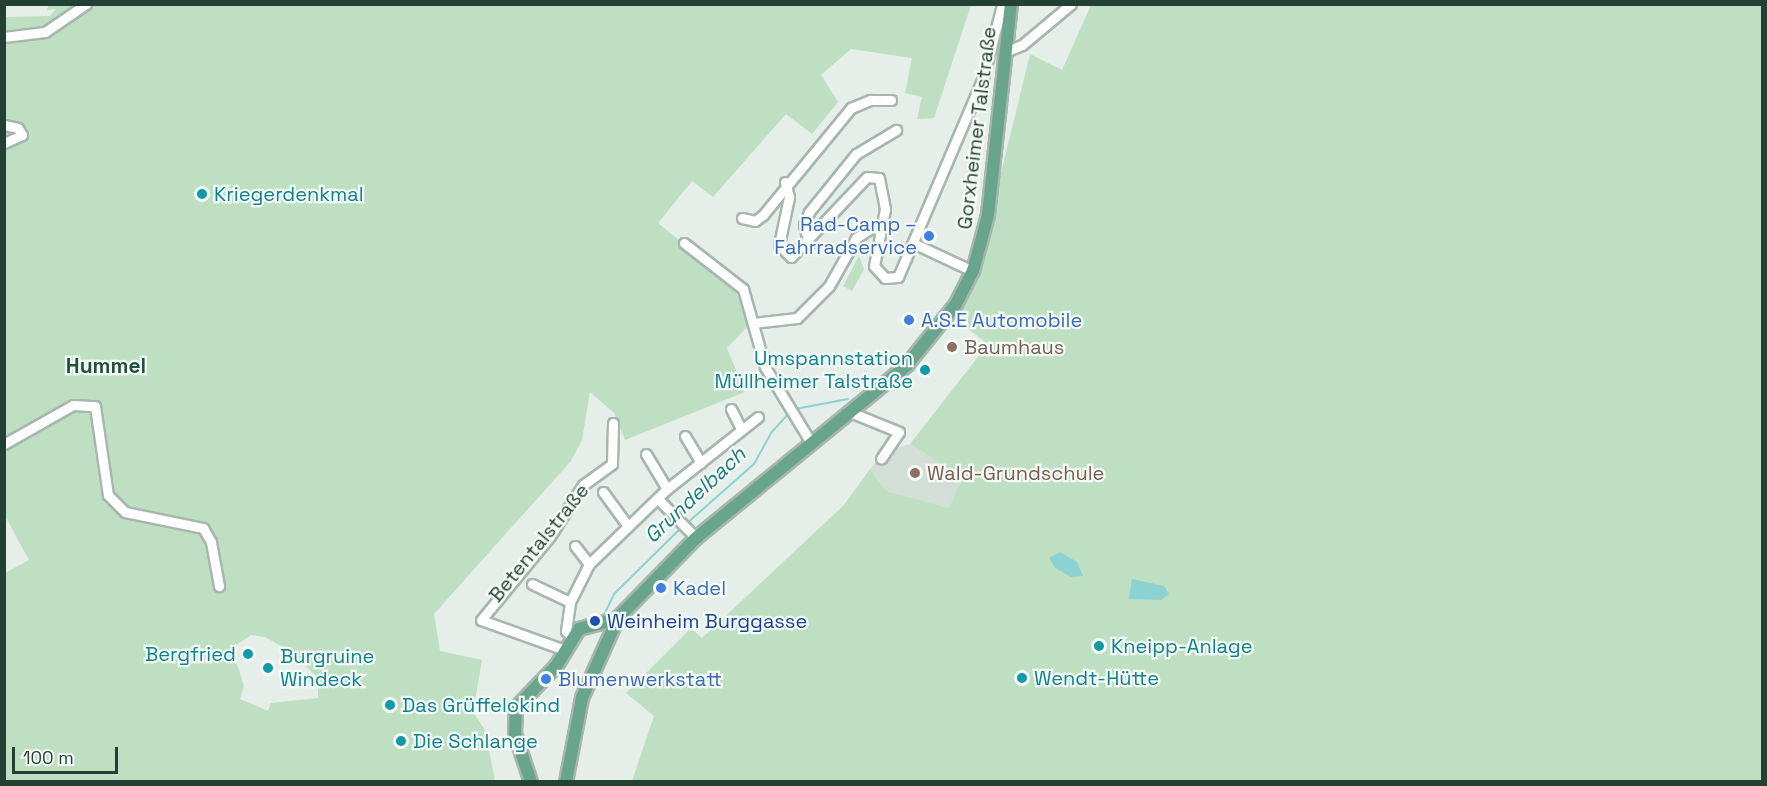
<!DOCTYPE html>
<meta charset="utf-8">
<style>
body{margin:0}
#map{position:relative;width:1767px;height:786px;overflow:hidden;background:#e5eee9;font-family:"Space Grotesk",sans-serif}
div>[style]{position:absolute}
.built>*{inset:0;background:#d3ded7}
.green>*{inset:0;background:#bedfc2}
.water>*{inset:0;background:#8dd2d3}
.stream>*{height:2px;margin:-1px;padding:0 1px;transform-origin:1px;border-radius:1px;background:#8dd2d3}
.roads{filter:drop-shadow(2px 0 #a7b6af) drop-shadow(-2px 0 #a7b6af) drop-shadow(0 2px #a7b6af) drop-shadow(0 -2px #a7b6af)}
.minor>*{height:9px;margin:-4.5px;padding:0 4.5px;transform-origin:4.5px;border-radius:4.5px;background:#fff}
.major>*{height:12px;margin:-6px;padding:0 6px;transform-origin:6px;border-radius:6px;background:#69a48c}
.dots>*{width:16px;height:16px;translate:-50% -50%;box-sizing:border-box;border:3px solid #f6faf7;border-radius:50%}
span{translate:-50% -50%;white-space:nowrap;text-align:center;line-height:1.15;-webkit-text-stroke:4.5px #f6faf7;paint-order:stroke}
.street-label{font-size:20px;color:#234035}
.culture-label{font-size:20px;color:#0d838f}
.left{translate:0 -50%;text-align:left}
.right{translate:-100% -50%;text-align:right}
.shop-label{font-size:20px;color:#366cbe}
.education-label{font-size:20px;color:#785e54}
.transit-label{font-size:20px;color:#164399}
.neighbourhood-label{font-size:21px;color:#1f533f;font-weight:700}
.water-label{font-size:21px;color:#1c7b7e;font-style:italic}
.frame{position:absolute;inset:0;border:6px solid #234035;pointer-events:none}
.scale{position:absolute;left:12px;top:747px;width:106px;height:27px;box-sizing:border-box;border:3px solid #234035;border-top:0;padding-left:8px;font-size:18px;line-height:21px;white-space:nowrap;color:#234035;-webkit-text-stroke:4px #f6faf7;paint-order:stroke}
</style>
<div id="map">
<div class="built">
<div style="clip-path:polygon(910px 444px,964px 477px,949px 508px,886px 491px,870px 469px,887px 451px)"></div>
</div>
<div class="green">
<div style="clip-path:polygon(evenodd,49px 4px,971px 5px,934px 118px,917px 119px,922px 97px,905px 93px,912px 58px,851px 49px,821px 75px,838px 102px,812px 134px,786px 114px,713px 197px,692px 181px,658px 223px,733px 284px,749px 325px,727px 348px,745px 392px,625px 440px,614px 413px,590px 392px,582px 440px,571px 461px,434px 614px,440px 651px,482px 660px,473px 712px,485px 730px,495px 781px,5px 782px,5px 573px,29px 560px,4px 514px,5px 17px,50px 16px,56px 9px,47px 10px,49px 4px,251px 635px,265px 637px,290px 651px,318px 678px,318px 698px,271px 703px,268px 711px,240px 699px,244px 686px,232px 648px,251px 635px)"></div>
<div style="clip-path:polygon(1091px 5px,1762px 5px,1762px 781px,632px 781px,654px 716px,626px 693px,691px 628px,702px 638px,844px 505px,870px 469px,886px 491px,949px 508px,963px 477px,910px 444px,988px 344px,955px 319px,977px 272px,1030px 54px,1062px 70px)"></div>
<div style="clip-path:polygon(859px 256px,864px 269px,852px 291px,843px 286px)"></div>
</div>
<div class="water">
<div style="clip-path:polygon(1060px 552px,1077px 562px,1083px 576px,1071px 577px,1055px 568px,1049px 558px)"></div>
<div style="clip-path:polygon(1132px 579px,1164px 586px,1169px 594px,1161px 600px,1129px 599px)"></div>
</div>
<div class="stream">
<div style="left:795px;top:409px;width:54px;rotate:-10.7deg"></div>
<div style="left:685px;top:525px;width:92px;rotate:-41.5deg"></div>
<div style="left:754px;top:464px;width:35px;rotate:-61deg"></div>
<div style="left:771px;top:433px;width:28px;rotate:-48deg"></div>
<div style="left:603px;top:617px;width:25px;rotate:-64deg"></div>
<div style="left:614px;top:594px;width:94px;rotate:-44.6deg"></div>
</div>
<div class="roads">
<div class="minor">
<div style="left:4px;top:37px;width:41px;rotate:-7deg"></div>
<div style="left:45px;top:32px;width:50px;rotate:-34.3deg"></div>
<div style="left:1007px;top:51px;width:16px;rotate:-22deg"></div>
<div style="left:1022px;top:45px;width:64px;rotate:-39.9deg"></div>
<div style="left:4px;top:125px;width:14px;rotate:12deg"></div>
<div style="left:18px;top:128px;width:8px;rotate:60deg"></div>
<div style="left:22px;top:135px;width:20px;rotate:156deg"></div>
<div style="left:785px;top:182px;width:16px;rotate:75deg"></div>
<div style="left:789px;top:197px;width:49px;rotate:101.8deg"></div>
<div style="left:779px;top:245px;width:17px;rotate:45deg"></div>
<div style="left:791px;top:257px;width:110px;rotate:-46.5deg"></div>
<div style="left:867px;top:177px;width:12px;rotate:5deg"></div>
<div style="left:879px;top:178px;width:32px;rotate:79deg"></div>
<div style="left:885px;top:209px;width:58px;rotate:100.9deg"></div>
<div style="left:874px;top:266px;width:16px;rotate:47deg"></div>
<div style="left:885px;top:278px;width:13px;rotate:-4deg"></div>
<div style="left:898px;top:277px;width:216px;rotate:-66.9deg"></div>
<div style="left:983px;top:78px;width:75px;rotate:-75.4deg"></div>
<div style="left:742px;top:218px;width:13px;rotate:13deg"></div>
<div style="left:755px;top:221px;width:10px;rotate:-37deg"></div>
<div style="left:763px;top:215px;width:139px;rotate:-50.6deg"></div>
<div style="left:851px;top:108px;width:21px;rotate:-23deg"></div>
<div style="left:870px;top:100px;width:21px"></div>
<div style="left:684px;top:243px;width:75px;rotate:37.9deg"></div>
<div style="left:743px;top:289px;width:81px;rotate:74.2deg"></div>
<div style="left:765px;top:367px;width:87px;rotate:58.7deg"></div>
<div style="left:809px;top:244px;width:20px;rotate:-105deg"></div>
<div style="left:804px;top:225px;width:14px;rotate:-69deg"></div>
<div style="left:809px;top:212px;width:75px;rotate:-51deg"></div>
<div style="left:856px;top:154px;width:47px;rotate:-31deg"></div>
<div style="left:915px;top:244px;width:64px;rotate:25deg"></div>
<div style="left:753px;top:323px;width:44px;rotate:-6.5deg"></div>
<div style="left:797px;top:318px;width:45px;rotate:-45deg"></div>
<div style="left:829px;top:286px;width:55px;rotate:-60.6deg"></div>
<div style="left:856px;top:238px;width:18px;rotate:-34deg"></div>
<div style="left:871px;top:228px;width:9px;rotate:6deg"></div>
<div style="left:731px;top:409px;width:20px;rotate:63deg"></div>
<div style="left:850px;top:412px;width:53px;rotate:22.2deg"></div>
<div style="left:899px;top:432px;width:32px;rotate:124deg"></div>
<div style="left:685px;top:436px;width:31px;rotate:59deg"></div>
<div style="left:4px;top:444px;width:79px;rotate:-29.5deg"></div>
<div style="left:73px;top:405px;width:22px;rotate:3deg"></div>
<div style="left:95px;top:406px;width:90px;rotate:81.7deg"></div>
<div style="left:108px;top:495px;width:24px;rotate:45deg"></div>
<div style="left:125px;top:512px;width:80px;rotate:11.6deg"></div>
<div style="left:203px;top:528px;width:16px;rotate:60deg"></div>
<div style="left:211px;top:542px;width:45px;rotate:79.7deg"></div>
<div style="left:646px;top:454px;width:41px;rotate:59deg"></div>
<div style="left:603px;top:492px;width:42px;rotate:53.7deg"></div>
<div style="left:658px;top:499px;width:54px;rotate:45.7deg"></div>
<div style="left:575px;top:546px;width:23px;rotate:52deg"></div>
<div style="left:532px;top:584px;width:42px;rotate:25.3deg"></div>
<div style="left:572px;top:637px;width:8px;rotate:-135deg"></div>
<div style="left:566px;top:631px;width:29px;rotate:-82deg"></div>
<div style="left:570px;top:602px;width:42px;rotate:-63.4deg"></div>
<div style="left:589px;top:564px;width:108px;rotate:-43.9deg"></div>
<div style="left:667px;top:489px;width:116px;rotate:-38.4deg"></div>
<div style="left:565px;top:650px;width:89px;rotate:-160.3deg"></div>
<div style="left:481px;top:620px;width:109px;rotate:-50.6deg"></div>
<div style="left:550px;top:536px;width:61px;rotate:-57.1deg"></div>
<div style="left:583px;top:485px;width:36px;rotate:-36deg"></div>
<div style="left:612px;top:464px;width:41px;rotate:-88.6deg"></div>
</div>
<div class="major">
<div style="left:531px;top:782px;width:51px;rotate:-108.4deg"></div>
<div style="left:515px;top:734px;width:26px;rotate:-88deg"></div>
<div style="left:516px;top:708px;width:59px;rotate:-46.4deg"></div>
<div style="left:557px;top:665px;width:42px;rotate:-58.6deg"></div>
<div style="left:579px;top:629px;width:39px;rotate:-15deg"></div>
<div style="left:566px;top:782px;width:86px;rotate:-79.2deg"></div>
<div style="left:582px;top:698px;width:88px;rotate:-65.8deg"></div>
<div style="left:618px;top:618px;width:112px;rotate:-45.7deg"></div>
<div style="left:696px;top:538px;width:273px;rotate:-39.3deg"></div>
<div style="left:907px;top:365px;width:78px;rotate:-51.2deg"></div>
<div style="left:956px;top:304px;width:37px;rotate:-63deg"></div>
<div style="left:973px;top:271px;width:58px;rotate:-75deg"></div>
<div style="left:988px;top:215px;width:212px;rotate:-83.8deg"></div>
</div>
</div>
<div class="dots">
<div style="left:202px;top:194px;background:#0f9aa8"></div>
<div style="left:929px;top:236px;background:#3f7fe0"></div>
<div style="left:909px;top:320px;background:#3f7fe0"></div>
<div style="left:952px;top:347px;background:#8d6e63"></div>
<div style="left:925px;top:370px;background:#0f9aa8"></div>
<div style="left:915px;top:473px;background:#8d6e63"></div>
<div style="left:661px;top:588px;background:#3f7fe0"></div>
<div style="left:595px;top:621px;background:#1a4fb4"></div>
<div style="left:1099px;top:646px;background:#0f9aa8"></div>
<div style="left:248px;top:654px;background:#0f9aa8"></div>
<div style="left:268px;top:668px;background:#0f9aa8"></div>
<div style="left:1022px;top:678px;background:#0f9aa8"></div>
<div style="left:546px;top:679px;background:#3f7fe0"></div>
<div style="left:390px;top:705px;background:#0f9aa8"></div>
<div style="left:401px;top:741px;background:#0f9aa8"></div>
</div>
<div class="street-label">
<span style="left:977px;top:128px;rotate:-83deg">Gorxheimer Talstraße</span>
<span style="left:539px;top:543px;rotate:-51deg">Betentalstraße</span>
</div>
<div class="culture-label">
<span class="left" style="left:214px;top:194px">Kriegerdenkmal</span>
<span class="right" style="left:913px;top:370px">Umspannstation<br>Müllheimer Talstraße</span>
<span class="left" style="left:1111px;top:646px">Kneipp-Anlage</span>
<span class="right" style="left:236px;top:654px">Bergfried</span>
<span class="left" style="left:280px;top:668px">Burgruine<br>Windeck</span>
<span class="left" style="left:1034px;top:678px">Wendt-Hütte</span>
<span class="left" style="left:402px;top:705px">Das Grüffelokind</span>
<span class="left" style="left:413px;top:741px">Die Schlange</span>
</div>
<div class="shop-label">
<span class="right" style="left:917px;top:236px">Rad-Camp –<br>Fahrradservice</span>
<span class="left" style="left:921px;top:320px">A.S.E Automobile</span>
<span class="left" style="left:673px;top:588px">Kadel</span>
<span class="left" style="left:558px;top:679px">Blumenwerkstatt</span>
</div>
<div class="education-label">
<span class="left" style="left:964px;top:347px">Baumhaus</span>
<span class="left" style="left:927px;top:473px">Wald-Grundschule</span>
</div>
<div class="transit-label">
<span class="left" style="left:607px;top:621px">Weinheim Burggasse</span>
</div>
<div class="neighbourhood-label">
<span style="left:106px;top:366px">Hummel</span>
</div>
<div class="water-label">
<span style="left:695px;top:495px;rotate:-43deg">Grundelbach</span>
</div>
<div class="frame"></div>
<div class="scale">100 m</div>
</div>
